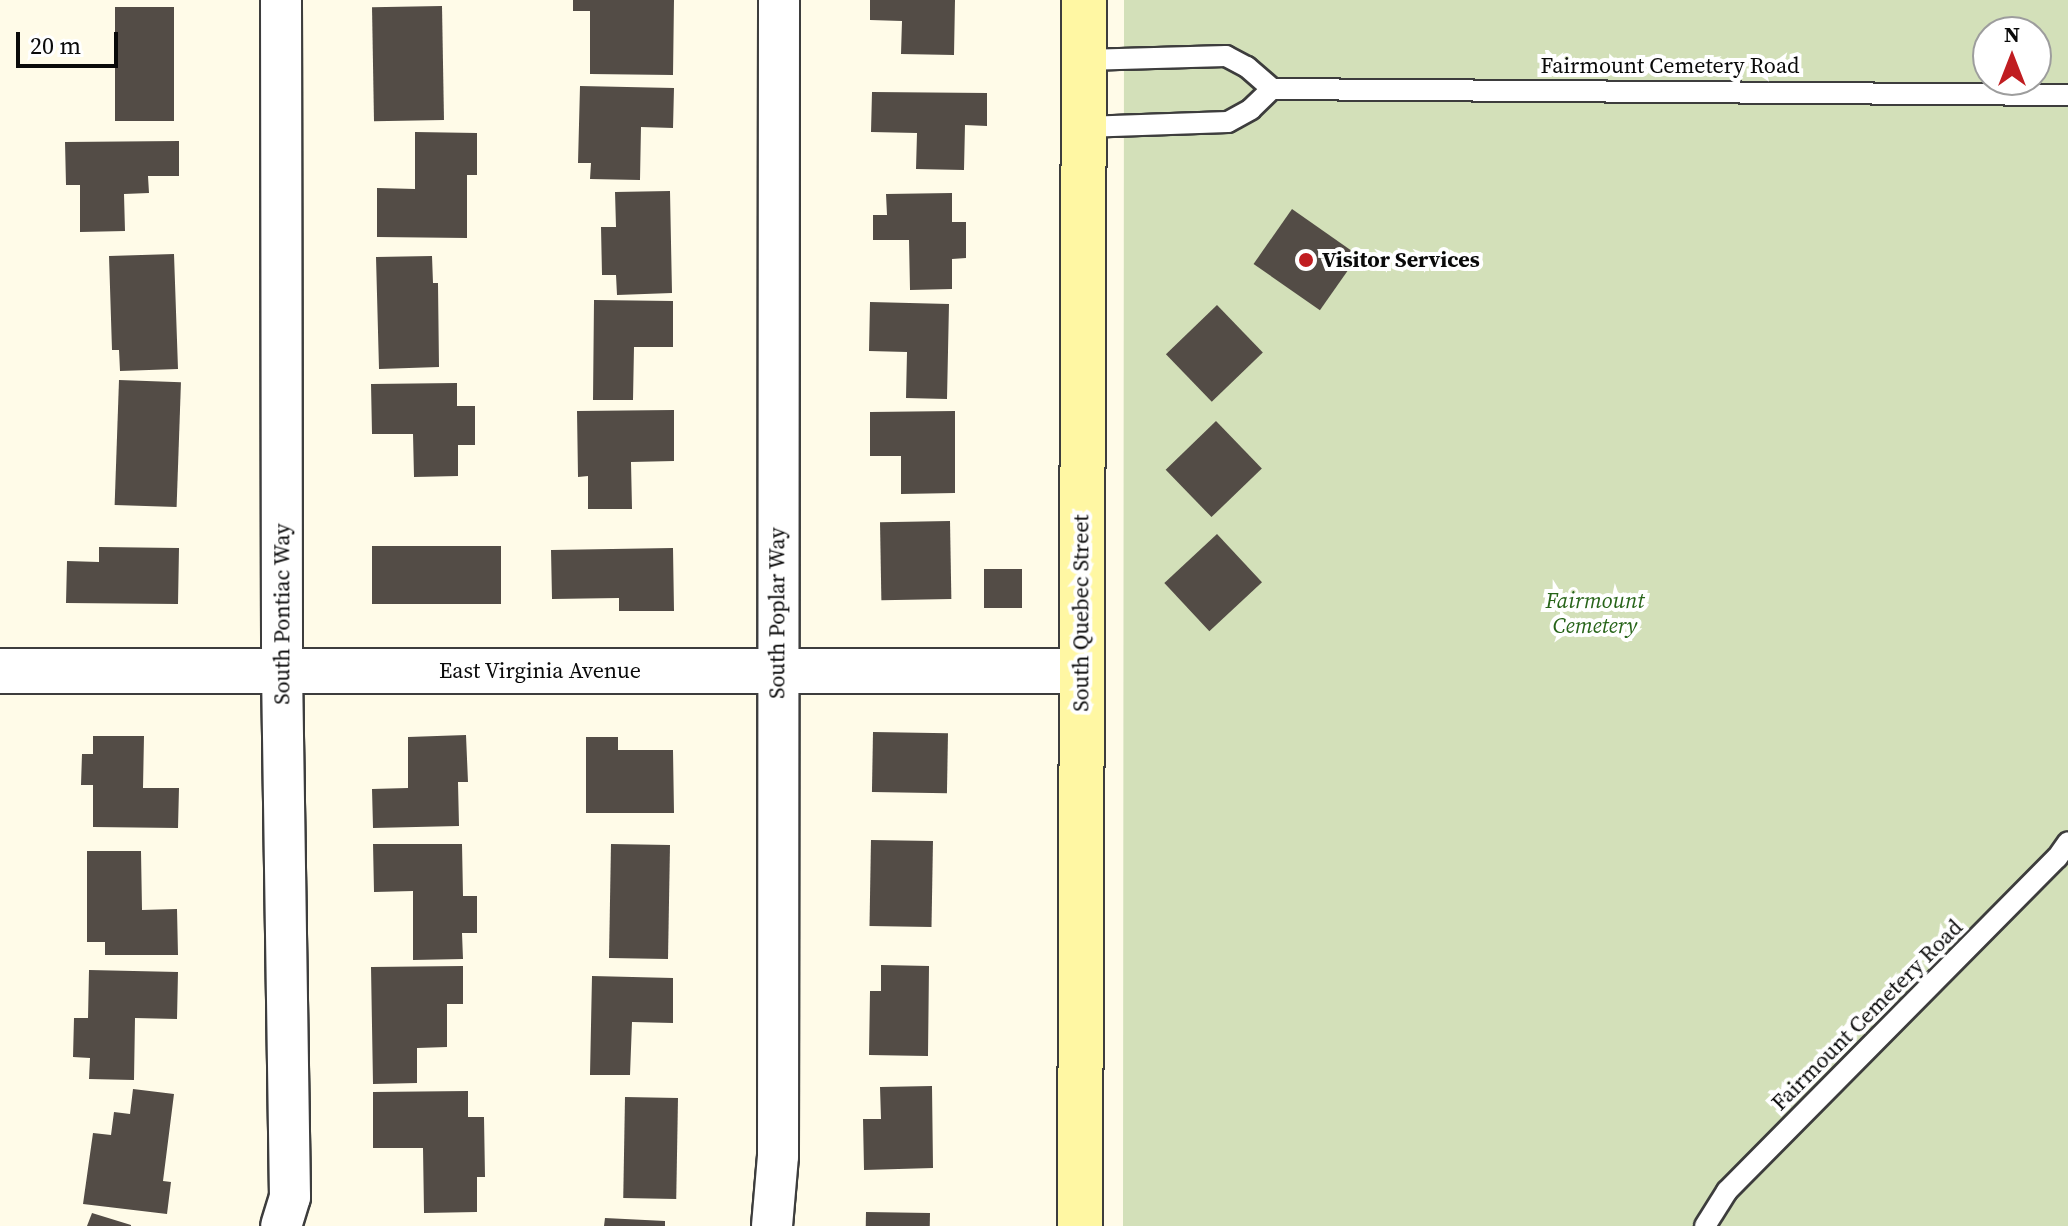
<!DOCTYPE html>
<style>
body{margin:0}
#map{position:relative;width:2068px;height:1226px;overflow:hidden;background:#fffbe8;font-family:"Source Serif 4",serif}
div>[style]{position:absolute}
.cemetery>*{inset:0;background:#d3e0b9}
.building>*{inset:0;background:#534c46;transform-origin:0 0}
.roads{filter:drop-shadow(2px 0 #3d3d3d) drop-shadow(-2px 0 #3d3d3d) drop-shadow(0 2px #3d3d3d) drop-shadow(0 -2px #3d3d3d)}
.service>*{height:20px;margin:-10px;padding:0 10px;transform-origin:10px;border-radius:10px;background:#fff}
.minor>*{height:40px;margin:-20px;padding:0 20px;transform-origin:20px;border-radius:20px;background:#fff}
.tertiary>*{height:44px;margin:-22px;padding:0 22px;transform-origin:22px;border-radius:22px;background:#fff}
.secondary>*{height:44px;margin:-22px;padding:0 22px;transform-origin:22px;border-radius:22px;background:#fff7a3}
.dots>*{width:22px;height:22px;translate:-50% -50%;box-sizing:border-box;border:4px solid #fff;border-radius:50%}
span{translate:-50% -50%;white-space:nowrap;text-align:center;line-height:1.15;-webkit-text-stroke:8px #fff;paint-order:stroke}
.street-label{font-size:22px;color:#0a0a0a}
.poi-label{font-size:22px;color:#0a0a0a;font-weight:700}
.left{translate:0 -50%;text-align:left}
.park-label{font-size:22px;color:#276419;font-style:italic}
.north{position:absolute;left:1972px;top:16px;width:80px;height:80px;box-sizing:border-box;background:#fff;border:2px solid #9d9d9d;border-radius:50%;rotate:0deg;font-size:22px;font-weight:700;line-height:32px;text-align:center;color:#0a0a0a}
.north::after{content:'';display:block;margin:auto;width:28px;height:36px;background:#c01d21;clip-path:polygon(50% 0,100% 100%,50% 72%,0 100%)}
.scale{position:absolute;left:16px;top:32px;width:102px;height:36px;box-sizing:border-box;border:4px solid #0a0a0a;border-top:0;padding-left:10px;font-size:24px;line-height:28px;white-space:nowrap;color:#0a0a0a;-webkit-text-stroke:6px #fff;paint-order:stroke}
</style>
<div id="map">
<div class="cemetery">
<div style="clip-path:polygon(evenodd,1124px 0,2068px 0,2068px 1226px,1123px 1226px,1124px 0,1988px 32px,2036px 32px,2036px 80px,1988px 80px,1988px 32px)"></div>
</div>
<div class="building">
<div style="clip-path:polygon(573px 0,674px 0,673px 75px,590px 74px,590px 11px,573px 11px)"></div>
<div style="clip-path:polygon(870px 0,955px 0,954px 55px,901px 54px,902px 21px,870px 20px)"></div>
<div style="left:442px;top:6px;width:114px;height:70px;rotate:89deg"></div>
<div style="left:115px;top:7px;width:59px;height:114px"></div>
<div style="clip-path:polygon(580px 86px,674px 88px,673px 128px,641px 127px,640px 180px,590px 179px,591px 163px,578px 163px)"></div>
<div style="clip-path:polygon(872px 92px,987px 93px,987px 126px,965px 125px,964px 170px,916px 169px,917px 133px,871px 132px)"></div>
<div style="clip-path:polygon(415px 132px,477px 133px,477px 175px,467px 175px,467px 238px,377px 237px,377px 188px,415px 189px)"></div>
<div style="clip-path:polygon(179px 141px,179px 176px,148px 176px,149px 193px,124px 194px,125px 231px,80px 232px,80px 185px,66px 185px,65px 142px)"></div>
<div style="clip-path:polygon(670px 191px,672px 293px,617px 295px,616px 275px,602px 275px,601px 227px,616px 227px,615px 192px)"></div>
<div style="clip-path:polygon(952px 193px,952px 222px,966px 222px,966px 258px,952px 259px,952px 289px,910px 290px,909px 240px,873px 240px,873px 215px,887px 215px,886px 194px)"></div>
<div style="left:1292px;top:209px;width:81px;height:67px;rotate:35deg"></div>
<div style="clip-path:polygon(174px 254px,178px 369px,120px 371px,119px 350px,112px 350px,109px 256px)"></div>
<div style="clip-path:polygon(432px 256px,433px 283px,438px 283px,439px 367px,379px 369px,376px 257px)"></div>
<div style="clip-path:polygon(594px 300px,673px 301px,673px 347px,634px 347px,633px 400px,593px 400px)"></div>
<div style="clip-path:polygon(870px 302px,949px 304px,947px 399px,906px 398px,907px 352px,869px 351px)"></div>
<div style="left:1217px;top:305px;width:66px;height:71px;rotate:46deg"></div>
<div style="left:119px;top:380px;width:62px;height:125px;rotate:2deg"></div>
<div style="clip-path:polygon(457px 383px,457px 406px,475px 406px,475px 445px,458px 445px,458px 476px,414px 477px,413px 434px,372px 434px,371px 384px)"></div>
<div style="clip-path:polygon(674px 410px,674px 461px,631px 462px,632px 509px,588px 509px,588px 476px,578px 477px,577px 411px)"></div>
<div style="clip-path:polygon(955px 411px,955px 493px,901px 494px,901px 456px,870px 456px,870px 412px)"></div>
<div style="left:1216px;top:421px;width:66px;height:70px;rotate:46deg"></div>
<div style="left:950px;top:521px;width:78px;height:70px;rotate:89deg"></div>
<div style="left:1217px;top:534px;width:66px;height:72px;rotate:47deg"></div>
<div style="left:372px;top:546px;width:129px;height:58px"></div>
<div style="clip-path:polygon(99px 547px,179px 548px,178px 604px,66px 603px,67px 561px,99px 562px)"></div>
<div style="clip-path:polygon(673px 548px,674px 611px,619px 611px,619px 598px,552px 599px,551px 550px)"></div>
<div style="left:984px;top:569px;width:38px;height:39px"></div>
<div style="left:873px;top:732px;width:75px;height:60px;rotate:1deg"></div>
<div style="clip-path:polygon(466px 735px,468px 782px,458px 782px,459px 826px,373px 828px,372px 789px,408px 788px,408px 737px)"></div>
<div style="clip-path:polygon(93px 736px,144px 736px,143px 788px,179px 788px,178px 828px,93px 827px,93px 785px,81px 785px,82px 754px,93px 754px)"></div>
<div style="clip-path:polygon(586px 737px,618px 737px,618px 750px,673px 750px,674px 813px,586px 813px)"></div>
<div style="left:871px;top:840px;width:62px;height:86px;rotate:1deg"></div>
<div style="clip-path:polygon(373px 844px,462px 844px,463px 896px,477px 896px,477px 933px,462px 933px,463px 959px,413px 960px,413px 891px,374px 892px)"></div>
<div style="left:611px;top:844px;width:59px;height:114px;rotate:1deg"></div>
<div style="clip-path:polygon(87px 851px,141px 851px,142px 910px,177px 909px,178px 955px,105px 955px,105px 942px,87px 942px)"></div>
<div style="clip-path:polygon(881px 965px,929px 966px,928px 1056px,869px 1055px,870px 991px,881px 991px)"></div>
<div style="clip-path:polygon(463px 966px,463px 1004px,447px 1004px,447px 1047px,417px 1048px,417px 1083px,373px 1084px,371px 967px)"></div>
<div style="clip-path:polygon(89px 970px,178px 972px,177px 1019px,135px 1018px,134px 1080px,89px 1079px,90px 1058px,73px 1057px,74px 1018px,88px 1018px)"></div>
<div style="clip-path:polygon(592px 976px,673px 978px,673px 1023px,632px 1022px,630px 1075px,590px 1075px)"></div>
<div style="clip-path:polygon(932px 1086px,933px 1168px,864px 1170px,863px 1119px,881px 1119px,880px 1087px)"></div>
<div style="clip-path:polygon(133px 1089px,174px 1094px,163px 1181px,171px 1182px,167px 1214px,83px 1204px,93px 1133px,111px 1135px,114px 1112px,130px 1114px)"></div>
<div style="clip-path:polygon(468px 1091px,468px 1117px,484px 1117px,485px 1177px,477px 1177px,477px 1212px,424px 1213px,423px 1148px,373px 1148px,373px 1092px)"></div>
<div style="left:625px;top:1097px;width:53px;height:101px;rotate:1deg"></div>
<div style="left:866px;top:1212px;width:64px;height:14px;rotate:1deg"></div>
<div style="clip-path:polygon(92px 1213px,131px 1225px,131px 1226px,87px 1226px)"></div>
<div style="clip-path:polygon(605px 1218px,665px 1221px,665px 1226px,604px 1226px)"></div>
</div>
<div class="roads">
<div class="service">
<div style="left:1084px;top:60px;width:142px;rotate:-1.6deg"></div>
<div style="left:1226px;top:56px;width:24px;rotate:28deg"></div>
<div style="left:1247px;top:67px;width:33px;rotate:41deg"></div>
<div style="left:1272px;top:89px;width:796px;rotate:0.43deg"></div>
<div style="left:1084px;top:127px;width:144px;rotate:-2deg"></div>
<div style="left:1228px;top:122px;width:26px;rotate:-29deg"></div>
<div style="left:1251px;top:109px;width:29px;rotate:-44deg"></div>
<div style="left:1705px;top:1226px;width:41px;rotate:-57.8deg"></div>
<div style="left:1727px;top:1191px;width:469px;rotate:-45.3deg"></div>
<div style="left:2057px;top:858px;width:19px;rotate:-55deg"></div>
</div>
<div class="minor">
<div style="left:281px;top:0;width:670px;rotate:89.91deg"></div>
<div style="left:282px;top:670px;width:527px;rotate:89.13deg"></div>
<div style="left:290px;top:1197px;width:30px;rotate:107deg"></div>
<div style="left:772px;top:1226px;width:70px;rotate:-85.1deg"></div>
<div style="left:778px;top:1156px;width:1156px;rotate:-89.95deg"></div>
</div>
<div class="tertiary">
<div style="left:0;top:671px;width:1081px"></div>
</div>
<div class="secondary">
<div style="left:1080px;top:1226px;width:1226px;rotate:-89.81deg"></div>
</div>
</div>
<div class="dots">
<div style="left:1306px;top:260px;background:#c01d21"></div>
</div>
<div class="street-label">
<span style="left:1670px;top:66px">Fairmount Cemetery Road</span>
<span style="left:777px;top:613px;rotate:-90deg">South Poplar Way</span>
<span style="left:1081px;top:613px;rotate:-90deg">South Quebec Street</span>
<span style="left:282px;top:614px;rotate:-90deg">South Pontiac Way</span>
<span style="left:540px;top:671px">East Virginia Avenue</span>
<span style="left:1867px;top:1015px;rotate:-45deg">Fairmount Cemetery Road</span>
</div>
<div class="poi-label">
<span class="left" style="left:1322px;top:260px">Visitor Services</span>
</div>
<div class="park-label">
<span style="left:1595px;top:613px">Fairmount<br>Cemetery</span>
</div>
<div class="north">N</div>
<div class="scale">20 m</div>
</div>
